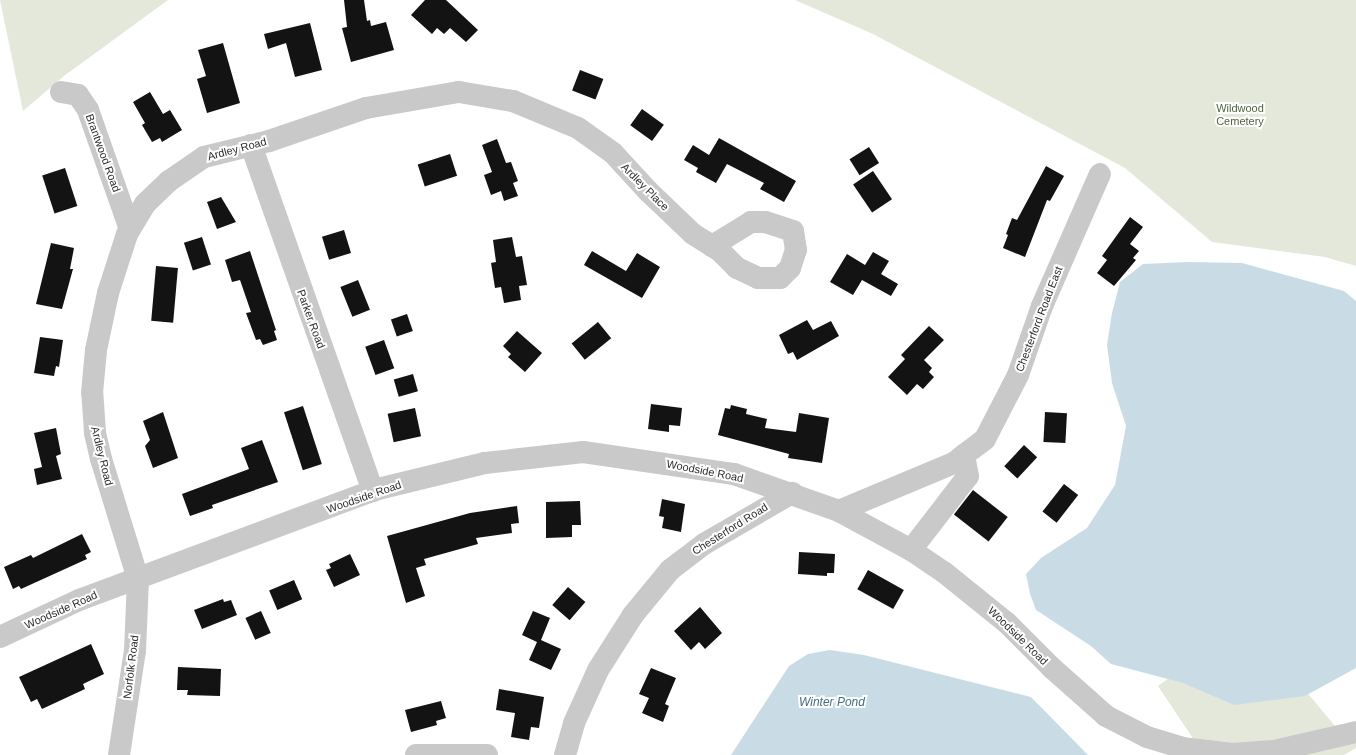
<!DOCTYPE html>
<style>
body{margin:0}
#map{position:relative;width:1356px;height:755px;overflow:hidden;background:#fff;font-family:Helvetica,sans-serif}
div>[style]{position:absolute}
.green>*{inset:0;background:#e3e8db}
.water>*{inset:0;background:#c9dce6}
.building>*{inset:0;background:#131313;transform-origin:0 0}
.minor>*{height:22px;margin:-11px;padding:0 11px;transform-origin:11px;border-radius:11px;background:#c9c9c9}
span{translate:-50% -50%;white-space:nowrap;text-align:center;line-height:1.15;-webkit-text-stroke:4px #fff;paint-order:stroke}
.park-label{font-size:11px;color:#51623f}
.street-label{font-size:11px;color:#2c2c2c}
.water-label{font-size:12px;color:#446e83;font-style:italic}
</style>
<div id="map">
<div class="green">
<div style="clip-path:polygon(0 0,168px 0,64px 76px,23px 111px)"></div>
<div style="clip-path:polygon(795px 0,1356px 0,1356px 266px,1325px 257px,1212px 242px,1125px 168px,873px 34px)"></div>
<div style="clip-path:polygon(1194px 660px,1305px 690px,1335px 726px,1356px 730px,1356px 748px,1344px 755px,1204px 755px,1158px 686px)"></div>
</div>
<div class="water">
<div style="clip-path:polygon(1188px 262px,1242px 263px,1344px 291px,1356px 301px,1356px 668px,1305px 696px,1234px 705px,1183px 683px,1111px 664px,1091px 646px,1036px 610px,1030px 594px,1026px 574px,1041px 558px,1087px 528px,1115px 485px,1126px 426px,1112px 383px,1107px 345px,1112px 313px,1120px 282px,1143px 264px)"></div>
<div style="clip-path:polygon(830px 650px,864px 655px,1031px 697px,1088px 755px,731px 755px,789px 666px,808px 654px)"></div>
</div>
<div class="building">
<div style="clip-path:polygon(344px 0,364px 0,367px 21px,370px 20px,371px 26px,386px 22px,394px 50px,351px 62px,342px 28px,347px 27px)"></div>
<div style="clip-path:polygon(425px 0,446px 0,478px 30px,466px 42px,450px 28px,444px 34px,437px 28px,432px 34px,411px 15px)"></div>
<div style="clip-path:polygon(310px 23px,322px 70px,295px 77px,286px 43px,268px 49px,264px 34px)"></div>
<div style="clip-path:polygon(223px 43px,240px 103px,207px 113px,197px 79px,206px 76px,198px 50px)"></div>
<div style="left:580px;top:70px;width:25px;height:22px;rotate:21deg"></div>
<div style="clip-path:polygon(150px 92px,163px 114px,170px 110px,182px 130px,162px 142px,160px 138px,152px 142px,142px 125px,145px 123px,133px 102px)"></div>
<div style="left:642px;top:109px;width:27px;height:20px;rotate:36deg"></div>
<div style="clip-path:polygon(719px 138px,796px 181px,784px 202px,760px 189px,764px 183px,727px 164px,716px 183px,696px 172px,698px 168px,684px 160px,693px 145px,709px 155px)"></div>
<div style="clip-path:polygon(497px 139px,506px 163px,511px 162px,518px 181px,513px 183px,518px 196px,504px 201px,501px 191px,491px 195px,484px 175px,492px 172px,482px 145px)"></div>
<div style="left:869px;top:147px;width:19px;height:23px;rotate:58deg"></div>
<div style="left:450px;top:154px;width:23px;height:34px;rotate:72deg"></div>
<div style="clip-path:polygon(1046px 166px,1064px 176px,1050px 201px,1047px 200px,1025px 257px,1003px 248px,1008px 235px,1006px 234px,1012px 218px,1017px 220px)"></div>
<div style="left:65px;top:168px;width:40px;height:24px;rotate:72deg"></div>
<div style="left:873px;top:171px;width:34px;height:24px;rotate:56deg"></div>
<div style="clip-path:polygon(221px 197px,236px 222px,217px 229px,207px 202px)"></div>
<div style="clip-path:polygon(1130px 217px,1143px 227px,1130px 244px,1139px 251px,1133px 258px,1136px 260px,1114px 286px,1097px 273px,1107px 260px,1102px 256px)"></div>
<div style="left:344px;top:230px;width:24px;height:23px;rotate:73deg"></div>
<div style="left:202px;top:237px;width:29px;height:19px;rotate:72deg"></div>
<div style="clip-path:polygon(512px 237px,516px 257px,522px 256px,527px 285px,519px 286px,521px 300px,504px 303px,501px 287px,495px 288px,491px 263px,496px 262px,493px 240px)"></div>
<div style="clip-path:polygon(51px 243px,74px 248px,70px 269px,73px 269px,62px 309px,36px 304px)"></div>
<div style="clip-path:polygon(250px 251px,276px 330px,274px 331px,277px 340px,263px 345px,260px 339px,256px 340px,246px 313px,251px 312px,240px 280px,232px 282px,225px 260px)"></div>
<div style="clip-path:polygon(592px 251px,626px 271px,637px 253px,660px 267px,642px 298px,584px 265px)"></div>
<div style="clip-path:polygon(873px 252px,889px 261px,881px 274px,898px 284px,891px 296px,862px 280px,853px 295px,830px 282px,847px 254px,865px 265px)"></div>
<div style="left:156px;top:266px;width:22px;height:55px;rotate:5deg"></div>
<div style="left:358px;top:280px;width:32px;height:19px;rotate:68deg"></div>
<div style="left:407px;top:314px;width:18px;height:17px;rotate:71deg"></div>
<div style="clip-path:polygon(807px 320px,813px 330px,831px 321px,839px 336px,797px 360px,793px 352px,788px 354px,779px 335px)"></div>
<div style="left:598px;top:322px;width:21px;height:34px;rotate:51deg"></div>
<div style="clip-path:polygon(929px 326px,944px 340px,924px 360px,932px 368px,929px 372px,934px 377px,923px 389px,917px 384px,907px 395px,888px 377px,905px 359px,901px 355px)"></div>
<div style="clip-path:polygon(517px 331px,542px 353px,525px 372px,508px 357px,511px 354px,503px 346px)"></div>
<div style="clip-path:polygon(40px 337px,63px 340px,59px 367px,56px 366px,54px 376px,34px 373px)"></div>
<div style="left:384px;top:340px;width:30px;height:20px;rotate:70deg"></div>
<div style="left:413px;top:374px;width:18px;height:20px;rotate:74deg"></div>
<div style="clip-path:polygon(651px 404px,682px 408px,680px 426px,669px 425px,669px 432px,648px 429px)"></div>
<div style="clip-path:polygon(731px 405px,747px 409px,746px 414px,767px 419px,765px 428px,796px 432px,799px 413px,829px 418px,822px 463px,788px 458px,789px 454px,718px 435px,725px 408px,730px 409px)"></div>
<div style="left:303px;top:406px;width:61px;height:20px;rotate:72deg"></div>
<div style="left:415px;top:408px;width:29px;height:28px;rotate:78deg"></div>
<div style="clip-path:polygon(163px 412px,178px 458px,153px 468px,145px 446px,150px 440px,143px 421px)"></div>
<div style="left:1045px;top:412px;width:22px;height:30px;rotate:3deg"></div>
<div style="clip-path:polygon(56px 428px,61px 454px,56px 456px,62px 479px,37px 485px,34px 469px,42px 467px,34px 433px)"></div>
<div style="clip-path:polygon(262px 440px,278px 482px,212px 505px,213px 508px,190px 516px,182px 494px,249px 469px,241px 448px)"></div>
<div style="left:1024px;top:445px;width:18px;height:29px;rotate:43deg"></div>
<div style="left:1064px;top:484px;width:18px;height:35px;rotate:38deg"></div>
<div style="left:973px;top:490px;width:44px;height:31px;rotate:38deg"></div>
<div style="clip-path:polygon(662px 499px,685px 504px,681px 532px,662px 528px,664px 517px,659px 516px)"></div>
<div style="clip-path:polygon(580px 501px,581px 525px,572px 525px,572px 537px,546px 538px,546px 502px)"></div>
<div style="clip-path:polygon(517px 506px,519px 523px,511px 524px,512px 533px,476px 538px,478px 544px,424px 559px,426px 565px,416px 568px,425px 596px,406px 603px,387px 536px,470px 513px)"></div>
<div style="clip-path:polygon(82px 534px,91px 552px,85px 555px,87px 559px,21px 589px,19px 586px,13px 589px,4px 567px,31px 555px,33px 558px)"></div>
<div style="clip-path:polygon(799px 552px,835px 554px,834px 573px,827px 573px,827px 576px,798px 574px)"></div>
<div style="clip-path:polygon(350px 554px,360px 575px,334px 587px,326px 570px,331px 568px,329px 564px)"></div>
<div style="left:868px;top:570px;width:41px;height:22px;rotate:29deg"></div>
<div style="left:294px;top:580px;width:21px;height:27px;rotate:67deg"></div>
<div style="left:568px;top:587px;width:23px;height:24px;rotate:41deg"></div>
<div style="clip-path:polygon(223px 599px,224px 602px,231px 600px,237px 615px,202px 629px,194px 610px)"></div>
<div style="clip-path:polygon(700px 607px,722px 633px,705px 649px,699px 642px,691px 650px,674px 631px)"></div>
<div style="left:261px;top:611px;width:24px;height:17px;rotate:66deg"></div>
<div style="clip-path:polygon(533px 611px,550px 618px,541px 640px,561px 649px,551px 670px,529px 660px,537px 642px,522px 635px)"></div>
<div style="clip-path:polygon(91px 644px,104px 674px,83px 684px,85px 689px,42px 709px,37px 699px,31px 702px,19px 677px)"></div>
<div style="clip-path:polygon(178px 667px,221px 669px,220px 696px,187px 695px,188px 690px,177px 690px)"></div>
<div style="clip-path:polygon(651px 668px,676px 678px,665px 704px,669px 706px,663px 722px,642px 713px,649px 698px,639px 694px)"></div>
<div style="clip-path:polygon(499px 689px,544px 697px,539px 728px,531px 727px,529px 740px,511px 737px,515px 713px,496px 710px)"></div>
<div style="clip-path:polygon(441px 701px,446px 718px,436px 721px,437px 725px,411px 732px,405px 710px)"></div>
</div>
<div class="minor">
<div style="left:61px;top:92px;width:17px;rotate:10deg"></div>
<div style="left:78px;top:95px;width:18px;rotate:56deg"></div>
<div style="left:88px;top:110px;width:126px;rotate:70.6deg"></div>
<div style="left:251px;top:145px;width:367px;rotate:70.6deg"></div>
<div style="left:839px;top:511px;width:125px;rotate:-22.7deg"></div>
<div style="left:954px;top:463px;width:13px;rotate:-39deg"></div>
<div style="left:911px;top:550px;width:93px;rotate:-52.4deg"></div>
<div style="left:968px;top:476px;width:21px;rotate:-101deg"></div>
<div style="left:964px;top:455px;width:26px;rotate:-37deg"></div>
<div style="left:985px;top:439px;width:72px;rotate:-62.7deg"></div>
<div style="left:1018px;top:375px;width:73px;rotate:-70.8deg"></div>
<div style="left:1042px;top:306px;width:144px;rotate:-66.3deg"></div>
<div style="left:0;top:637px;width:87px;rotate:-25.1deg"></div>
<div style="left:79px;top:600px;width:319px;rotate:-20.4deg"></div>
<div style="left:378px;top:489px;width:110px;rotate:-13.7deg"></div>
<div style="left:485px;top:463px;width:99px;rotate:-6.4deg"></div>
<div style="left:583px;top:452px;width:153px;rotate:8.3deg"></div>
<div style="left:734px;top:474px;width:111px;rotate:19.4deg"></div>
<div style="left:839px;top:511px;width:82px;rotate:28.4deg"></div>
<div style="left:911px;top:550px;width:41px;rotate:34.1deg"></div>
<div style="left:945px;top:573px;width:80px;rotate:38.9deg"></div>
<div style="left:1007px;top:623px;width:64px;rotate:45deg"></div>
<div style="left:1052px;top:668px;width:72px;rotate:41.6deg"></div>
<div style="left:1106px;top:716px;width:46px;rotate:27.1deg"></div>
<div style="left:1147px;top:737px;width:37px;rotate:17deg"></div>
<div style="left:1182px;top:748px;width:51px;rotate:6.7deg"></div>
<div style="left:1233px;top:754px;width:41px;rotate:-4.2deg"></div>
<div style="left:1274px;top:751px;width:84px;rotate:-13deg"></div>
<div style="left:119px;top:755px;width:105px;rotate:-81.3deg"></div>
<div style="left:135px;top:651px;width:72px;rotate:-87.6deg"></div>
<div style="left:138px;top:579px;width:126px;rotate:-107.1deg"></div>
<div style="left:101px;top:459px;width:28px;rotate:-103deg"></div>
<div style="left:95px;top:432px;width:39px;rotate:-94deg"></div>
<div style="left:92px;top:393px;width:43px;rotate:-84.7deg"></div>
<div style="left:96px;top:350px;width:58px;rotate:-78.1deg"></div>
<div style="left:108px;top:293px;width:62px;rotate:-72.1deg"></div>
<div style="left:127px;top:234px;width:35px;rotate:-59deg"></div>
<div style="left:145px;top:204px;width:33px;rotate:-44deg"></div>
<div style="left:169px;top:181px;width:42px;rotate:-34.4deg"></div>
<div style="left:204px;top:157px;width:67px;rotate:-13.8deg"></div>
<div style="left:269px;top:141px;width:102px;rotate:-18.8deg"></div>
<div style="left:366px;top:108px;width:94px;rotate:-9.8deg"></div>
<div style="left:459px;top:92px;width:55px;rotate:9.5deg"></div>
<div style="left:513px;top:101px;width:70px;rotate:22.6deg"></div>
<div style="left:578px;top:128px;width:43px;rotate:35.5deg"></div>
<div style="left:613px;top:153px;width:52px;rotate:47.4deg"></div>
<div style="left:648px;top:191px;width:62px;rotate:43.7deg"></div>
<div style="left:693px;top:234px;width:22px;rotate:32deg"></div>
<div style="left:712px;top:246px;width:9px;rotate:32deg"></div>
<div style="left:720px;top:251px;width:24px;rotate:45deg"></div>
<div style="left:737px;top:268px;width:23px;rotate:25deg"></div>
<div style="left:758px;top:278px;width:22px"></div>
<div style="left:780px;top:278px;width:14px;rotate:-45deg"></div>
<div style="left:790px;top:268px;width:19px;rotate:-72deg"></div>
<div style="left:796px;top:250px;width:19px;rotate:-99deg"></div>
<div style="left:793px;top:231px;width:29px;rotate:-162deg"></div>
<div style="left:765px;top:222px;width:14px;rotate:180deg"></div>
<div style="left:751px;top:222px;width:46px;rotate:148.4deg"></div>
<div style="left:416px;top:755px;width:71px"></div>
<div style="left:565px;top:755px;width:33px;rotate:-74deg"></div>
<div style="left:574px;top:723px;width:58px;rotate:-65.6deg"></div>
<div style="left:598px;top:670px;width:65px;rotate:-57.5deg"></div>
<div style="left:633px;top:615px;width:58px;rotate:-50.6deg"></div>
<div style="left:670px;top:570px;width:43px;rotate:-37.4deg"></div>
<div style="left:704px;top:544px;width:102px;rotate:-30.1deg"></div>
</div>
<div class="park-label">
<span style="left:1240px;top:115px">Wildwood<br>Cemetery</span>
</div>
<div class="street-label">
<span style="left:237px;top:149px;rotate:-15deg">Ardley Road</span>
<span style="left:103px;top:153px;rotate:70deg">Brantwood Road</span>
<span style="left:645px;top:187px;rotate:45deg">Ardley Place</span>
<span style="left:311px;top:319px;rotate:70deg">Parker Road</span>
<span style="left:1039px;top:319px;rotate:-69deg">Chesterford Road East</span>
<span style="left:102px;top:456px;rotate:76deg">Ardley Road</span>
<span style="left:705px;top:471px;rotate:11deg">Woodside Road</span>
<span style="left:364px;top:497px;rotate:-19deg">Woodside Road</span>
<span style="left:730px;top:529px;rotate:-32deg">Chesterford Road</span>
<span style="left:61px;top:610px;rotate:-24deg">Woodside Road</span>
<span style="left:1018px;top:636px;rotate:44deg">Woodside Road</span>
<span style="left:131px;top:667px;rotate:-83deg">Norfolk Road</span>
</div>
<div class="water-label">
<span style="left:832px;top:703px">Winter Pond</span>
</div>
</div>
